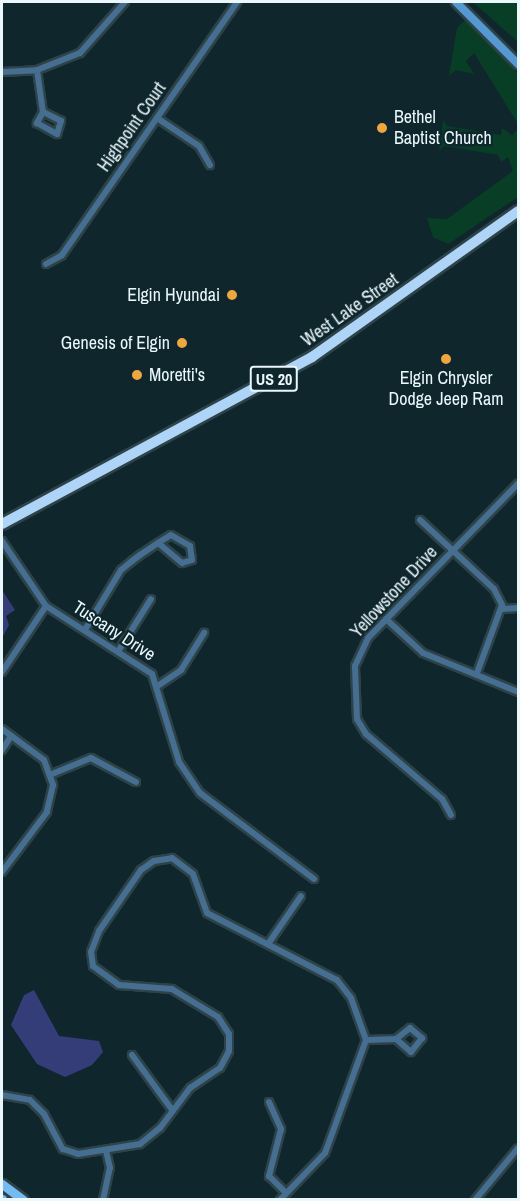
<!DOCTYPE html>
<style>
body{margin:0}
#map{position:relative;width:520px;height:1201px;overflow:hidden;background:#0e262c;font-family:"Archivo Narrow",sans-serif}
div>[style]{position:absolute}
.green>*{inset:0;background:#093e26}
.water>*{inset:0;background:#353d78}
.roads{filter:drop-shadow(2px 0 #2d4349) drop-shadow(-2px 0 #2d4349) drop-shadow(0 2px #2d4349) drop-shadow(0 -2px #2d4349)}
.street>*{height:6px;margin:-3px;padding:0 3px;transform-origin:3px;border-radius:3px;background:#456e91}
.secondary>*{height:8px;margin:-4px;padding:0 4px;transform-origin:4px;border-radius:4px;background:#5699d2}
.primary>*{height:9px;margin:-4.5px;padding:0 4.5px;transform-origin:4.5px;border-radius:4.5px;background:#76baf4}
.highway>*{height:10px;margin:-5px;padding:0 5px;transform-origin:5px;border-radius:5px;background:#aed5f8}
.dots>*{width:16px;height:16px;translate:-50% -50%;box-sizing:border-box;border:3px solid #0e262c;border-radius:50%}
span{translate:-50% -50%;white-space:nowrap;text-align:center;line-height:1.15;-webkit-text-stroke:4.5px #0e262c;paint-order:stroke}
.shield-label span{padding:2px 4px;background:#0e262c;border:2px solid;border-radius:4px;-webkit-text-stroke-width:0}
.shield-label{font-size:16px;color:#eaf8fc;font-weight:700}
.poi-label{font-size:18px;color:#eaf8fc}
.left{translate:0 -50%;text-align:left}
.right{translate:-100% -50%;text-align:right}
.street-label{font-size:18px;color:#eaf8fc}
.frame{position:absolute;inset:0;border:3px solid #eaf8fc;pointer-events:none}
</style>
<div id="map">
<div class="green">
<div style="clip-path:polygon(473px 2px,518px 2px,518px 42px)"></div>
<div style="clip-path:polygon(464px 21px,471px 21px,518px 74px,518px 124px,474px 53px,466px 61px,474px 74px,456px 70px,449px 76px,457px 28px)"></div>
<div style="clip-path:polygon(443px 120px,447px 126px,501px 135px,502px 128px,512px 135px,518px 129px,518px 197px,448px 244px,433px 237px,427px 218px,447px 219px,513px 171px,508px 157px,501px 162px,498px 155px,444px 146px,439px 151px)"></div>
</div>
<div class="water">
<div style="clip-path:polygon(2px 590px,15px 610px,6px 616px,9px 625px,2px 638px)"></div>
<div style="clip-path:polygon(34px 990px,59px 1036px,99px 1041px,103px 1052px,92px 1065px,65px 1077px,37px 1064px,11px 1025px,24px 995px)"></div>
</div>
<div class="roads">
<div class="street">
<div style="left:37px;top:70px;width:42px;rotate:81.9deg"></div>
<div style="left:43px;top:112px;width:13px;rotate:119deg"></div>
<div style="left:37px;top:123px;width:23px;rotate:29deg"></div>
<div style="left:57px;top:134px;width:14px;rotate:-73deg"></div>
<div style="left:61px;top:121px;width:20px;rotate:-153deg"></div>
<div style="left:2px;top:72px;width:35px;rotate:-3deg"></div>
<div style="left:37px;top:70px;width:46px;rotate:-21.6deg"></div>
<div style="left:80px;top:53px;width:68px;rotate:-48.6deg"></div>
<div style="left:157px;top:118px;width:50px;rotate:33.7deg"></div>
<div style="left:199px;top:146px;width:22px;rotate:60deg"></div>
<div style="left:46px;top:264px;width:18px;rotate:-29deg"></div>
<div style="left:62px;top:255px;width:308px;rotate:-55.3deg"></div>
<div style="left:420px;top:520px;width:101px;rotate:43deg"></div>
<div style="left:494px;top:589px;width:18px;rotate:63deg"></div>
<div style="left:502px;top:605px;width:72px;rotate:110.2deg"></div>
<div style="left:2px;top:541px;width:78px;rotate:55.9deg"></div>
<div style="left:46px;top:606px;width:126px;rotate:32.7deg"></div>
<div style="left:152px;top:674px;width:92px;rotate:72.9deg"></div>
<div style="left:179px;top:762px;width:37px;rotate:56deg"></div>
<div style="left:200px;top:793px;width:143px;rotate:37deg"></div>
<div style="left:502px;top:609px;width:16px;rotate:-4deg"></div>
<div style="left:386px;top:619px;width:50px;rotate:42.6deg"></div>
<div style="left:423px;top:653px;width:103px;rotate:22.3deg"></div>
<div style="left:86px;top:628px;width:68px;rotate:-58.9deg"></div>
<div style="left:121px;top:570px;width:14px;rotate:-39deg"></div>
<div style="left:132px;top:561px;width:10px;rotate:-37deg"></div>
<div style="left:140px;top:555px;width:22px;rotate:-34deg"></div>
<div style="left:158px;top:543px;width:15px;rotate:-32deg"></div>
<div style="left:171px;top:535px;width:22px;rotate:30deg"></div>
<div style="left:190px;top:546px;width:14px;rotate:82deg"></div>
<div style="left:192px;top:560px;width:10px;rotate:163deg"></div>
<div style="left:182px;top:563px;width:31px;rotate:-140deg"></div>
<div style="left:119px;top:650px;width:60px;rotate:-57.9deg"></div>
<div style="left:2px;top:672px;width:79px;rotate:-56.3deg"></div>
<div style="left:159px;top:685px;width:27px;rotate:-34deg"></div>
<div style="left:181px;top:670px;width:44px;rotate:-58.1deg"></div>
<div style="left:2px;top:729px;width:52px;rotate:36.4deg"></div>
<div style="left:44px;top:760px;width:27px;rotate:70deg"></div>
<div style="left:53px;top:785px;width:28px;rotate:103deg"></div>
<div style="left:47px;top:812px;width:75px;rotate:126.9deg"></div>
<div style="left:2px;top:750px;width:17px;rotate:-57deg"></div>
<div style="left:52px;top:774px;width:42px;rotate:-22.3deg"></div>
<div style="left:91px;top:758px;width:51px;rotate:28.1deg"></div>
<div style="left:451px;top:815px;width:18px;rotate:-119deg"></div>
<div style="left:442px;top:799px;width:100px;rotate:-139.5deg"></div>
<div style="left:366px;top:734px;width:17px;rotate:-121deg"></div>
<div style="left:357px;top:719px;width:53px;rotate:-92.2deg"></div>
<div style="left:355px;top:666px;width:31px;rotate:-65deg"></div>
<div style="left:368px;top:638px;width:215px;rotate:-45.8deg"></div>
<div style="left:268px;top:944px;width:58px;rotate:-55.5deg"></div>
<div style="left:366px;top:1040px;width:30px;rotate:-2deg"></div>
<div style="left:396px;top:1039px;width:18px;rotate:-38deg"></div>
<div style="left:410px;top:1028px;width:16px;rotate:40deg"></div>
<div style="left:422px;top:1038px;width:18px;rotate:128deg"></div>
<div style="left:411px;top:1052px;width:20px;rotate:-139deg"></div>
<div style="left:132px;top:1055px;width:69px;rotate:53.8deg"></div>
<div style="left:2px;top:1095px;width:28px;rotate:10deg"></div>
<div style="left:30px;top:1100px;width:20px;rotate:45deg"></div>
<div style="left:44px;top:1114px;width:40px;rotate:62deg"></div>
<div style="left:63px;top:1149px;width:16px;rotate:18deg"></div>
<div style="left:78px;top:1154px;width:63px;rotate:-9.2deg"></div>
<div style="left:140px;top:1144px;width:26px;rotate:-39deg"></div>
<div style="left:160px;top:1128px;width:50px;rotate:-53.1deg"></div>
<div style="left:190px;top:1088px;width:36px;rotate:-34deg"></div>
<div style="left:220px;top:1068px;width:19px;rotate:-62deg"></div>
<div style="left:229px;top:1051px;width:17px;rotate:-90deg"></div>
<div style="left:229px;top:1034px;width:20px;rotate:-123deg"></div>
<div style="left:218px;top:1017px;width:54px;rotate:-148.7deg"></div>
<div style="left:172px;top:989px;width:53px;rotate:-175.7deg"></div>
<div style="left:119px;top:985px;width:32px;rotate:-144deg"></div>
<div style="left:93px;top:966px;width:14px;rotate:-98deg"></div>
<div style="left:91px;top:952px;width:22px;rotate:-69deg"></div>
<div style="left:99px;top:931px;width:74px;rotate:-55.5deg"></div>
<div style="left:141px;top:870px;width:16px;rotate:-35deg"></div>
<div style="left:154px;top:861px;width:18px;rotate:-9deg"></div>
<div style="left:172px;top:858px;width:26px;rotate:37deg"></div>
<div style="left:193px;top:874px;width:41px;rotate:70.3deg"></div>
<div style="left:207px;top:913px;width:146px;rotate:27.3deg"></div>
<div style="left:337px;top:980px;width:23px;rotate:52deg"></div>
<div style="left:351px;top:998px;width:45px;rotate:70.3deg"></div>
<div style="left:366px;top:1040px;width:120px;rotate:109.9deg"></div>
<div style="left:325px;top:1153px;width:65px;rotate:133.8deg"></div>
<div style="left:269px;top:1102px;width:30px;rotate:66deg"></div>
<div style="left:281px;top:1129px;width:49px;rotate:104.3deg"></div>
<div style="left:269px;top:1176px;width:24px;rotate:45deg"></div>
<div style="left:103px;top:1200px;width:33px;rotate:-78deg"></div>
<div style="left:110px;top:1168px;width:18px;rotate:-103deg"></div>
<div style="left:475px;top:1200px;width:67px;rotate:-50.4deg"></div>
</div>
<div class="secondary">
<div style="left:456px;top:2px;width:88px;rotate:45deg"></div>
</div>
<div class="primary">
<div style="left:2px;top:1184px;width:26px;rotate:37deg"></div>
<div style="left:2px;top:1199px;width:1px;rotate:90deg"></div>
</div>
<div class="highway">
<div style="left:2px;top:524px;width:352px;rotate:-28.3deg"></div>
<div style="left:312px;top:357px;width:252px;rotate:-35.3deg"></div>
</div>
</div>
<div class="dots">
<div style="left:382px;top:128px;background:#f0a63f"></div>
<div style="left:232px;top:295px;background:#f0a63f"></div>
<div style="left:182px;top:343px;background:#f0a63f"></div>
<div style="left:446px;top:359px;background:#f0a63f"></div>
<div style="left:137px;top:375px;background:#f0a63f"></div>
</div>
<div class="shield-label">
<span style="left:274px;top:379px">US 20</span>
</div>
<div class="poi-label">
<span class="left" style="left:394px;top:128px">Bethel<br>Baptist Church</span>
<span class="right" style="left:220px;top:295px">Elgin Hyundai</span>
<span class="right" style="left:170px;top:343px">Genesis of Elgin</span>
<span class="left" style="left:149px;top:375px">Moretti's</span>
<span style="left:446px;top:389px">Elgin Chrysler<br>Dodge Jeep Ram</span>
</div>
<div class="street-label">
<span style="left:132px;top:127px;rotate:-55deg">Highpoint Court</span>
<span style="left:350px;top:310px;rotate:-35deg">West Lake Street</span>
<span style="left:394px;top:592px;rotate:-47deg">Yellowstone Drive</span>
<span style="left:114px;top:631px;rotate:33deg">Tuscany Drive</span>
</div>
<div class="frame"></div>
</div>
